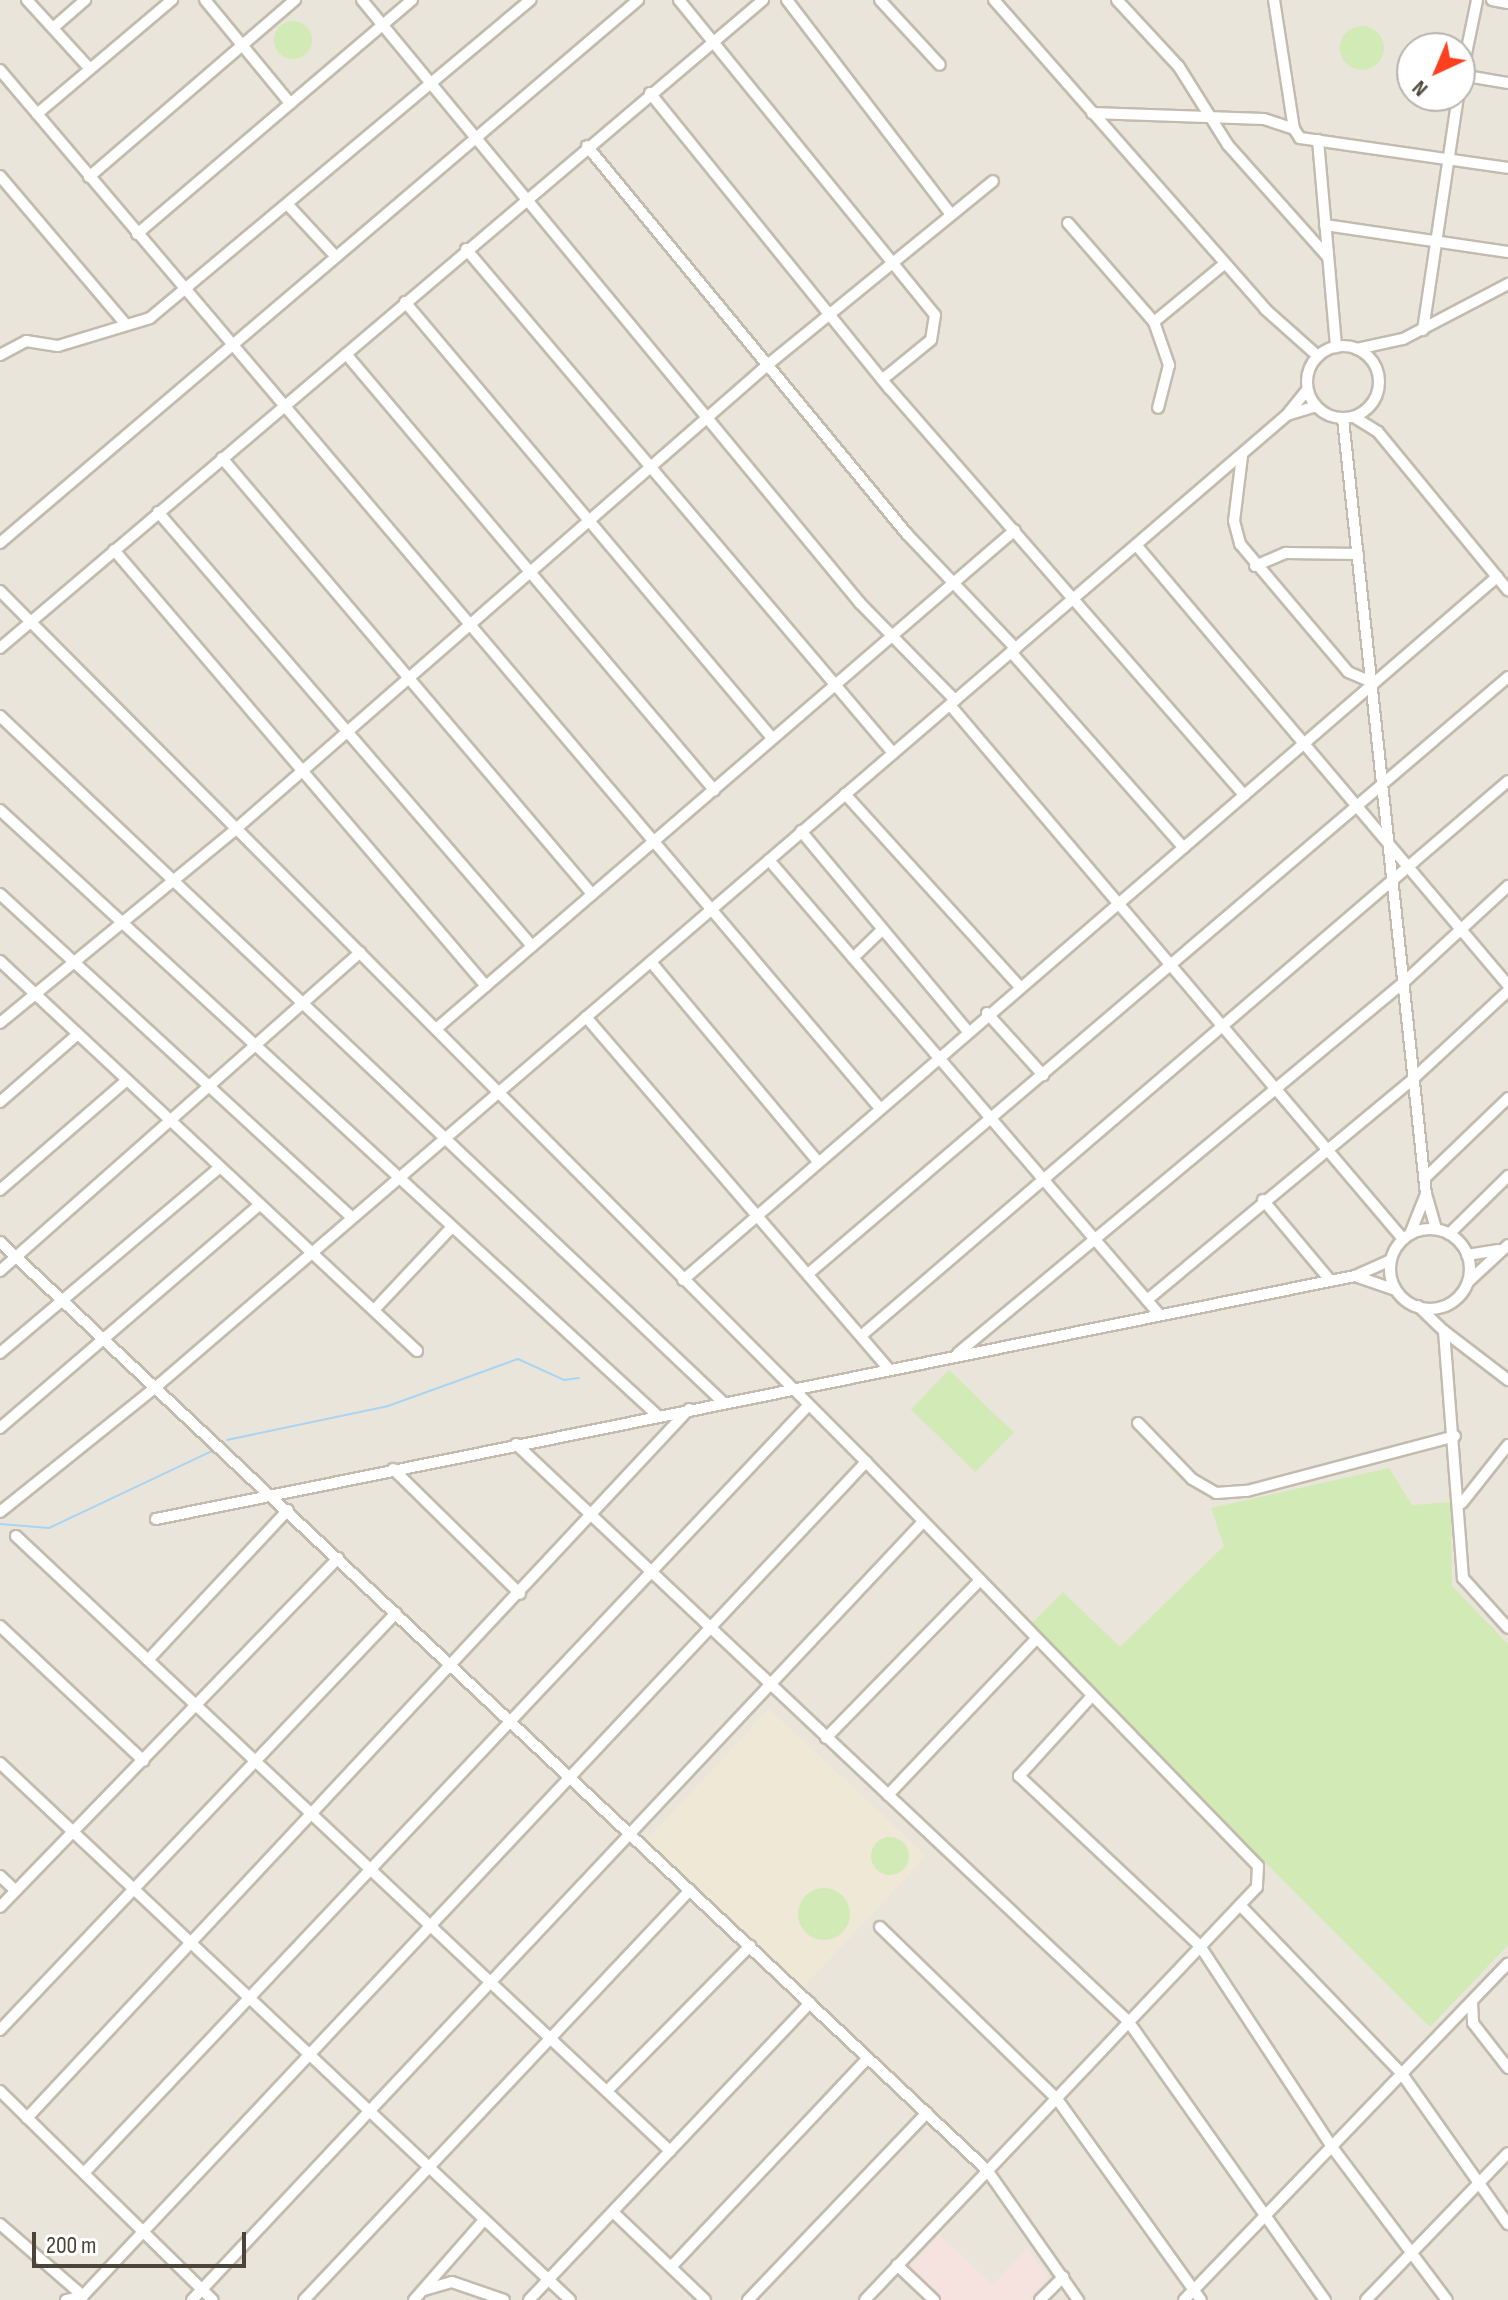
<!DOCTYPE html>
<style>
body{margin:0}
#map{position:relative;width:1508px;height:2300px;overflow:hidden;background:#f6f3ec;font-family:"Sofia Sans Condensed",sans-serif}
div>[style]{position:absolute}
.residential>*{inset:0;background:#eae5da}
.education>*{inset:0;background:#efe8d6;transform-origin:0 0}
.medical>*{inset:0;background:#f6e3e0}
.green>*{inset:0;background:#d2eab5;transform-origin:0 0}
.round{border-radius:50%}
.stream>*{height:2px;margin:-1px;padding:0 1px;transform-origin:1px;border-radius:1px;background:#a9d4f2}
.roads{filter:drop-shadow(2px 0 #c2bbae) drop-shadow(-2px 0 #c2bbae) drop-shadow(0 2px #c2bbae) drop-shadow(0 -2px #c2bbae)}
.minor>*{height:10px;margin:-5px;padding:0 5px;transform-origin:5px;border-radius:5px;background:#fff}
.minor>.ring{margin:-5px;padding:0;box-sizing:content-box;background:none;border:10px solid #fff;border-radius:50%}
span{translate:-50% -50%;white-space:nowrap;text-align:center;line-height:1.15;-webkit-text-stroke:6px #fff;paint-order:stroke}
.north{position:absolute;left:1396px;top:32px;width:80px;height:80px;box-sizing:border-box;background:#fff;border:2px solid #b7b4b0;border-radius:50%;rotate:224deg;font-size:22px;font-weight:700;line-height:32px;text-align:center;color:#4b4439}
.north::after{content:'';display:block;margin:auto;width:28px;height:36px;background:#fc3f1d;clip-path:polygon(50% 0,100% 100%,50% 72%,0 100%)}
.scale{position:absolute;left:32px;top:2232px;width:214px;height:36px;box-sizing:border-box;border:4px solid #4b4439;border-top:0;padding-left:10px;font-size:24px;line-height:28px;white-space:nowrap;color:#4b4439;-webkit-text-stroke:6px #fff;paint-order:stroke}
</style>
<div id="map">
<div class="residential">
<div style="clip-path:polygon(evenodd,0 0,1508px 0,1508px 2300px,0 2300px,0 0,1412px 48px,1460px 48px,1460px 96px,1412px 96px,1412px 48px)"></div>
</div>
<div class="education">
<div style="left:769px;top:1709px;width:215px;height:181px;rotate:43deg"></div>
</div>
<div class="medical">
<div style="clip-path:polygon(939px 2235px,993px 2285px,1027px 2248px,1048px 2277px,1028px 2300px,942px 2300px,909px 2268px)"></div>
</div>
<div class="green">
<div class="round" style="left:274px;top:21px;width:38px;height:38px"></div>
<div class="round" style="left:1340px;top:26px;width:44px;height:44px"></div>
<div style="left:949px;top:1370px;width:90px;height:55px;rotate:44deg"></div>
<div style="clip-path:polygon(1389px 1468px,1412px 1505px,1451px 1502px,1452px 1586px,1508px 1644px,1508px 1945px,1430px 2027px,1029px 1626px,1063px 1592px,1120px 1647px,1224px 1546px,1211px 1508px)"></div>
<div class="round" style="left:871px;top:1837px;width:38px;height:38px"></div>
<div class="round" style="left:798px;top:1888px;width:52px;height:52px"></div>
</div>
<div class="stream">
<div style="left:227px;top:1440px;width:165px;rotate:-11.9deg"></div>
<div style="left:388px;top:1406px;width:138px;rotate:-19.9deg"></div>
<div style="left:518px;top:1359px;width:51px;rotate:24.5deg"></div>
<div style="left:564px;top:1380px;width:15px;rotate:-8deg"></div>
<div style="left:0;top:1524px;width:49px;rotate:4.7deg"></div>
<div style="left:49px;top:1528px;width:180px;rotate:-25.3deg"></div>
</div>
<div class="roads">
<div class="minor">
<div style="left:27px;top:0;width:93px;rotate:47.6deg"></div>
<div style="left:205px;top:0;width:134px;rotate:50.5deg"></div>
<div style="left:362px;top:0;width:782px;rotate:50.45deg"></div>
<div style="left:860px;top:603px;width:136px;rotate:45.6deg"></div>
<div style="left:679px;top:0;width:406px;rotate:50.9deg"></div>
<div style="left:935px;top:315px;width:25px;rotate:99deg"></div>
<div style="left:931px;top:340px;width:62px;rotate:140.9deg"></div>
<div style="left:787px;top:0;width:268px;rotate:52.6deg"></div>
<div style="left:880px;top:0;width:88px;rotate:47.3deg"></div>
<div style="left:994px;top:0;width:411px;rotate:48.7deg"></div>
<div style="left:1265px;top:309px;width:71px;rotate:41.6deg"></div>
<div style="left:1117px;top:0;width:91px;rotate:47.2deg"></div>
<div style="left:1179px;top:67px;width:92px;rotate:57.9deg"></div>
<div style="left:1228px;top:145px;width:149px;rotate:48.3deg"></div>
<div style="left:1274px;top:0;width:131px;rotate:81.2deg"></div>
<div style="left:1492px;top:0;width:16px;rotate:11deg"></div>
<div style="left:53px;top:28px;width:43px;rotate:-41.2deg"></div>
<div style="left:0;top:70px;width:1358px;rotate:49.72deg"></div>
<div style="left:1461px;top:75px;width:48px;rotate:9.7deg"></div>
<div style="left:1460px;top:83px;width:85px;rotate:-78.4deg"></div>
<div style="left:650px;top:93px;width:381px;rotate:51deg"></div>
<div style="left:890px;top:389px;width:539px;rotate:48.91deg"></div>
<div style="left:1092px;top:113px;width:172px;rotate:2deg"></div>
<div style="left:1264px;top:119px;width:32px;rotate:18deg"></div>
<div style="left:1294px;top:129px;width:11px;rotate:56deg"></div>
<div style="left:1300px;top:138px;width:210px;rotate:8.2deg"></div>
<div style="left:37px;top:114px;width:177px;rotate:-40.2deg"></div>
<div style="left:1318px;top:140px;width:208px;rotate:85deg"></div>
<div style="left:587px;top:146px;width:503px;rotate:50.49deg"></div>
<div style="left:907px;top:534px;width:158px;rotate:46.5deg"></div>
<div style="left:0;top:176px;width:192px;rotate:49.7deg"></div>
<div style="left:89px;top:177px;width:272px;rotate:-40.7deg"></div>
<div style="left:289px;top:206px;width:69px;rotate:47.3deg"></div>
<div style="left:1068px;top:223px;width:131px;rotate:49deg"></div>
<div style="left:1154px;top:322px;width:46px;rotate:70.8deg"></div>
<div style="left:1169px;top:365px;width:44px;rotate:104.3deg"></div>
<div style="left:1325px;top:225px;width:185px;rotate:8.4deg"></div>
<div style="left:137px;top:234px;width:361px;rotate:-40.4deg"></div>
<div style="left:466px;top:249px;width:661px;rotate:49.73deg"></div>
<div style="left:405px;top:302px;width:570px;rotate:49.91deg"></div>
<div style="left:1154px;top:322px;width:91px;rotate:-39.6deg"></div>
<div style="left:1423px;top:330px;width:237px;rotate:-81.5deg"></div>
<div class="ring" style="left:1307px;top:346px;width:62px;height:62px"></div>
<div style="left:1357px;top:349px;width:47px;rotate:-12.3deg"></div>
<div style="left:1403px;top:339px;width:119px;rotate:-27.6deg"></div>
<div style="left:346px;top:354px;width:571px;rotate:49.83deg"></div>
<div style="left:0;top:355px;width:30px;rotate:-28deg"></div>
<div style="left:26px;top:341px;width:32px;rotate:9deg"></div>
<div style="left:58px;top:346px;width:96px;rotate:-16.9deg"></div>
<div style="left:150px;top:318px;width:496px;rotate:-39.9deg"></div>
<div style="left:1307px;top:390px;width:32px;rotate:129deg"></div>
<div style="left:1287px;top:415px;width:30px;rotate:-17deg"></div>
<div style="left:1354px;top:417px;width:28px;rotate:32deg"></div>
<div style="left:1378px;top:432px;width:205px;rotate:50.6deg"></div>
<div style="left:1343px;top:419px;width:779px;rotate:83.89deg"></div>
<div style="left:1426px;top:1194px;width:36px;rotate:74deg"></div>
<div style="left:1242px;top:456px;width:65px;rotate:97deg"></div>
<div style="left:1234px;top:521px;width:24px;rotate:75deg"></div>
<div style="left:1240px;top:544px;width:167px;rotate:49.8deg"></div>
<div style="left:1348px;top:672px;width:26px;rotate:23deg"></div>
<div style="left:222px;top:458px;width:572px;rotate:49.68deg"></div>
<div style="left:158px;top:512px;width:573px;rotate:49.25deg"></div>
<div style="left:0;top:543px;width:838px;rotate:-40.4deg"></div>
<div style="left:1137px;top:546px;width:575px;rotate:49.8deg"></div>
<div style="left:114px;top:550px;width:573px;rotate:49.53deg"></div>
<div style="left:1255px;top:566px;width:34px;rotate:-23deg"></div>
<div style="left:1286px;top:553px;width:72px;rotate:0.8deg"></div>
<div style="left:0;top:591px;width:1228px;rotate:45.16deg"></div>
<div style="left:866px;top:1462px;width:563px;rotate:45.86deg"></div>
<div style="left:1258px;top:1866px;width:21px;rotate:93deg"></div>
<div style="left:1257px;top:1887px;width:569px;rotate:133.51deg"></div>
<div style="left:0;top:648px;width:1001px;rotate:-40.34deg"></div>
<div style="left:1011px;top:652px;width:261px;rotate:48.6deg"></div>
<div style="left:950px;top:705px;width:700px;rotate:49.69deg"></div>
<div style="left:0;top:716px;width:997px;rotate:43.5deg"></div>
<div style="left:845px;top:794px;width:258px;rotate:47.8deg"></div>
<div style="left:0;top:810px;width:893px;rotate:42.64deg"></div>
<div style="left:801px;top:831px;width:259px;rotate:50.2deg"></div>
<div style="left:769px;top:860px;width:599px;rotate:49.34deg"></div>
<div style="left:0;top:894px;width:478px;rotate:42.6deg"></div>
<div style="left:853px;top:958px;width:39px;rotate:-44deg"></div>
<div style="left:0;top:961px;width:571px;rotate:43.08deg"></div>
<div style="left:651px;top:962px;width:257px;rotate:50.1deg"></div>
<div style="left:987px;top:1013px;width:84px;rotate:47.9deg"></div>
<div style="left:586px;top:1017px;width:464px;rotate:49.3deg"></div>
<div style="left:0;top:1023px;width:307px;rotate:-39.4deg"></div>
<div style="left:237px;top:828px;width:701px;rotate:-41.12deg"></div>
<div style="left:765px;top:367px;width:294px;rotate:-39.2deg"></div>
<div style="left:436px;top:1029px;width:764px;rotate:-40.76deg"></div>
<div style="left:0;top:1102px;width:103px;rotate:-41.1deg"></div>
<div style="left:1425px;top:1178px;width:115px;rotate:-43.9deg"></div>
<div style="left:0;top:1190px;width:168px;rotate:-40.9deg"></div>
<div style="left:1263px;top:1200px;width:103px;rotate:50.1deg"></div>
<div class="ring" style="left:1390px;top:1229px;width:70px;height:70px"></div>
<div style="left:1410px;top:1234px;width:43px;rotate:-68.2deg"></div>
<div style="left:1449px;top:1234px;width:83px;rotate:-44.5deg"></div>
<div style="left:0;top:1242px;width:1355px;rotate:43.24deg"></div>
<div style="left:987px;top:2170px;width:159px;rotate:55deg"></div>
<div style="left:1467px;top:1255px;width:32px;rotate:-9deg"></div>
<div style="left:0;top:1271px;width:481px;rotate:-41.5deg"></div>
<div style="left:808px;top:1274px;width:920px;rotate:-40.46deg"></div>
<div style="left:1355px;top:1276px;width:43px;rotate:18.9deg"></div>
<div style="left:683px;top:1280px;width:1076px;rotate:-40.82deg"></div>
<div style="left:1468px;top:1282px;width:54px;rotate:-42.8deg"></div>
<div style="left:1147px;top:1300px;width:347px;rotate:-39.7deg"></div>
<div style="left:1414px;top:1078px;width:128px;rotate:-42.8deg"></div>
<div style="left:1418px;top:1306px;width:36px;rotate:44deg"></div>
<div style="left:1444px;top:1331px;width:248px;rotate:85.6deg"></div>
<div style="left:1463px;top:1578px;width:67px;rotate:48deg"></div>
<div style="left:374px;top:1310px;width:114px;rotate:-46.8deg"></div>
<div style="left:1444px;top:1331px;width:81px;rotate:37.4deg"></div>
<div style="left:861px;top:1336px;width:852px;rotate:-40.62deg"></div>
<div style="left:0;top:1353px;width:288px;rotate:-40.2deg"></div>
<div style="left:958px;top:1353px;width:580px;rotate:-39.75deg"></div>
<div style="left:1404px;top:982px;width:142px;rotate:-42.7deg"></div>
<div style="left:1138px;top:1423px;width:78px;rotate:46deg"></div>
<div style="left:1192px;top:1479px;width:28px;rotate:30deg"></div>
<div style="left:1216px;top:1493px;width:31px;rotate:-4deg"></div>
<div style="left:1247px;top:1491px;width:215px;rotate:-14.8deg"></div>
<div style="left:0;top:1428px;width:343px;rotate:-40.7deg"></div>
<div style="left:516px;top:1444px;width:841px;rotate:43.31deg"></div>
<div style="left:1128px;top:2021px;width:342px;rotate:54.8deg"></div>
<div style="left:393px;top:1469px;width:178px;rotate:44.5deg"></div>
<div style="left:1462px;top:1503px;width:74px;rotate:-51.6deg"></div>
<div style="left:0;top:1512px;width:200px;rotate:-38.7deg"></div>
<div style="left:156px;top:1387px;width:1491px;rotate:-40.68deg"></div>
<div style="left:156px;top:1519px;width:1223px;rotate:-11.46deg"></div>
<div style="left:1355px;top:1276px;width:39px;rotate:-24deg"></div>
<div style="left:16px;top:1536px;width:898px;rotate:43.24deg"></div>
<div style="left:0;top:1626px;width:197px;rotate:43.2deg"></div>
<div style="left:148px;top:1660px;width:205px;rotate:-47deg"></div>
<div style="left:1091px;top:1697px;width:107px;rotate:132.3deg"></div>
<div style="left:1019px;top:1776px;width:248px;rotate:43.2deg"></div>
<div style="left:1200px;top:1946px;width:240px;rotate:56.7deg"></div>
<div style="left:1332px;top:2147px;width:191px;rotate:53.1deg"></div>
<div style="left:826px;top:1738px;width:218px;rotate:-45.7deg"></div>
<div style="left:0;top:1763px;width:783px;rotate:43.29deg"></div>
<div style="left:888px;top:1795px;width:214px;rotate:-46.5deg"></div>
<div style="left:0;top:1876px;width:21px;rotate:43deg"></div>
<div style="left:1240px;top:1905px;width:234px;rotate:46.2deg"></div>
<div style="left:1402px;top:2074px;width:184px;rotate:54.8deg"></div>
<div style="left:0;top:1907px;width:486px;rotate:-45.9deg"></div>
<div style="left:880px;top:1927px;width:247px;rotate:44.2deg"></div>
<div style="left:1057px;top:2099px;width:247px;rotate:54.4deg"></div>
<div style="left:1472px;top:2002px;width:21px;rotate:87deg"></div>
<div style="left:1473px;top:2023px;width:57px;rotate:52.1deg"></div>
<div style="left:0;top:2030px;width:575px;rotate:-46.48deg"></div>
<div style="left:0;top:2091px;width:298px;rotate:44.5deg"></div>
<div style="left:607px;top:2091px;width:204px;rotate:-45.4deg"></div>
<div style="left:27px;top:2118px;width:970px;rotate:-46.96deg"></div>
<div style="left:84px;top:2173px;width:1052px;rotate:-46.66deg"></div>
<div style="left:613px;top:2212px;width:127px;rotate:43.7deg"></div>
<div style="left:0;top:2224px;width:110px;rotate:40.9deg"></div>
<div style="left:897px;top:2265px;width:51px;rotate:43.4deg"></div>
<div style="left:671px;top:2267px;width:287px;rotate:-46.7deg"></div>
<div style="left:424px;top:2290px;width:29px;rotate:-16deg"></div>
<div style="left:452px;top:2282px;width:55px;rotate:19.1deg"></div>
<div style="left:66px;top:2300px;width:17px;rotate:-13deg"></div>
<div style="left:79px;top:2300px;width:1150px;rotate:-46.8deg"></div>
<div style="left:192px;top:2300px;width:1065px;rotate:-46.79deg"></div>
<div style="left:304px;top:2300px;width:563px;rotate:-46.73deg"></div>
<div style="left:414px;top:2300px;width:106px;rotate:-48.8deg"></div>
<div style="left:529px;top:2300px;width:409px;rotate:-46.6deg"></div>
<div style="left:748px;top:2300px;width:259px;rotate:-46.3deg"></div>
<div style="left:1040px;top:2300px;width:33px;rotate:-45deg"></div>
<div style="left:1184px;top:2300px;width:467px;rotate:-46.1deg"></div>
<div style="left:1366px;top:2300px;width:204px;rotate:-46deg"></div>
</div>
</div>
<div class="north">N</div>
<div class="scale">200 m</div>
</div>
